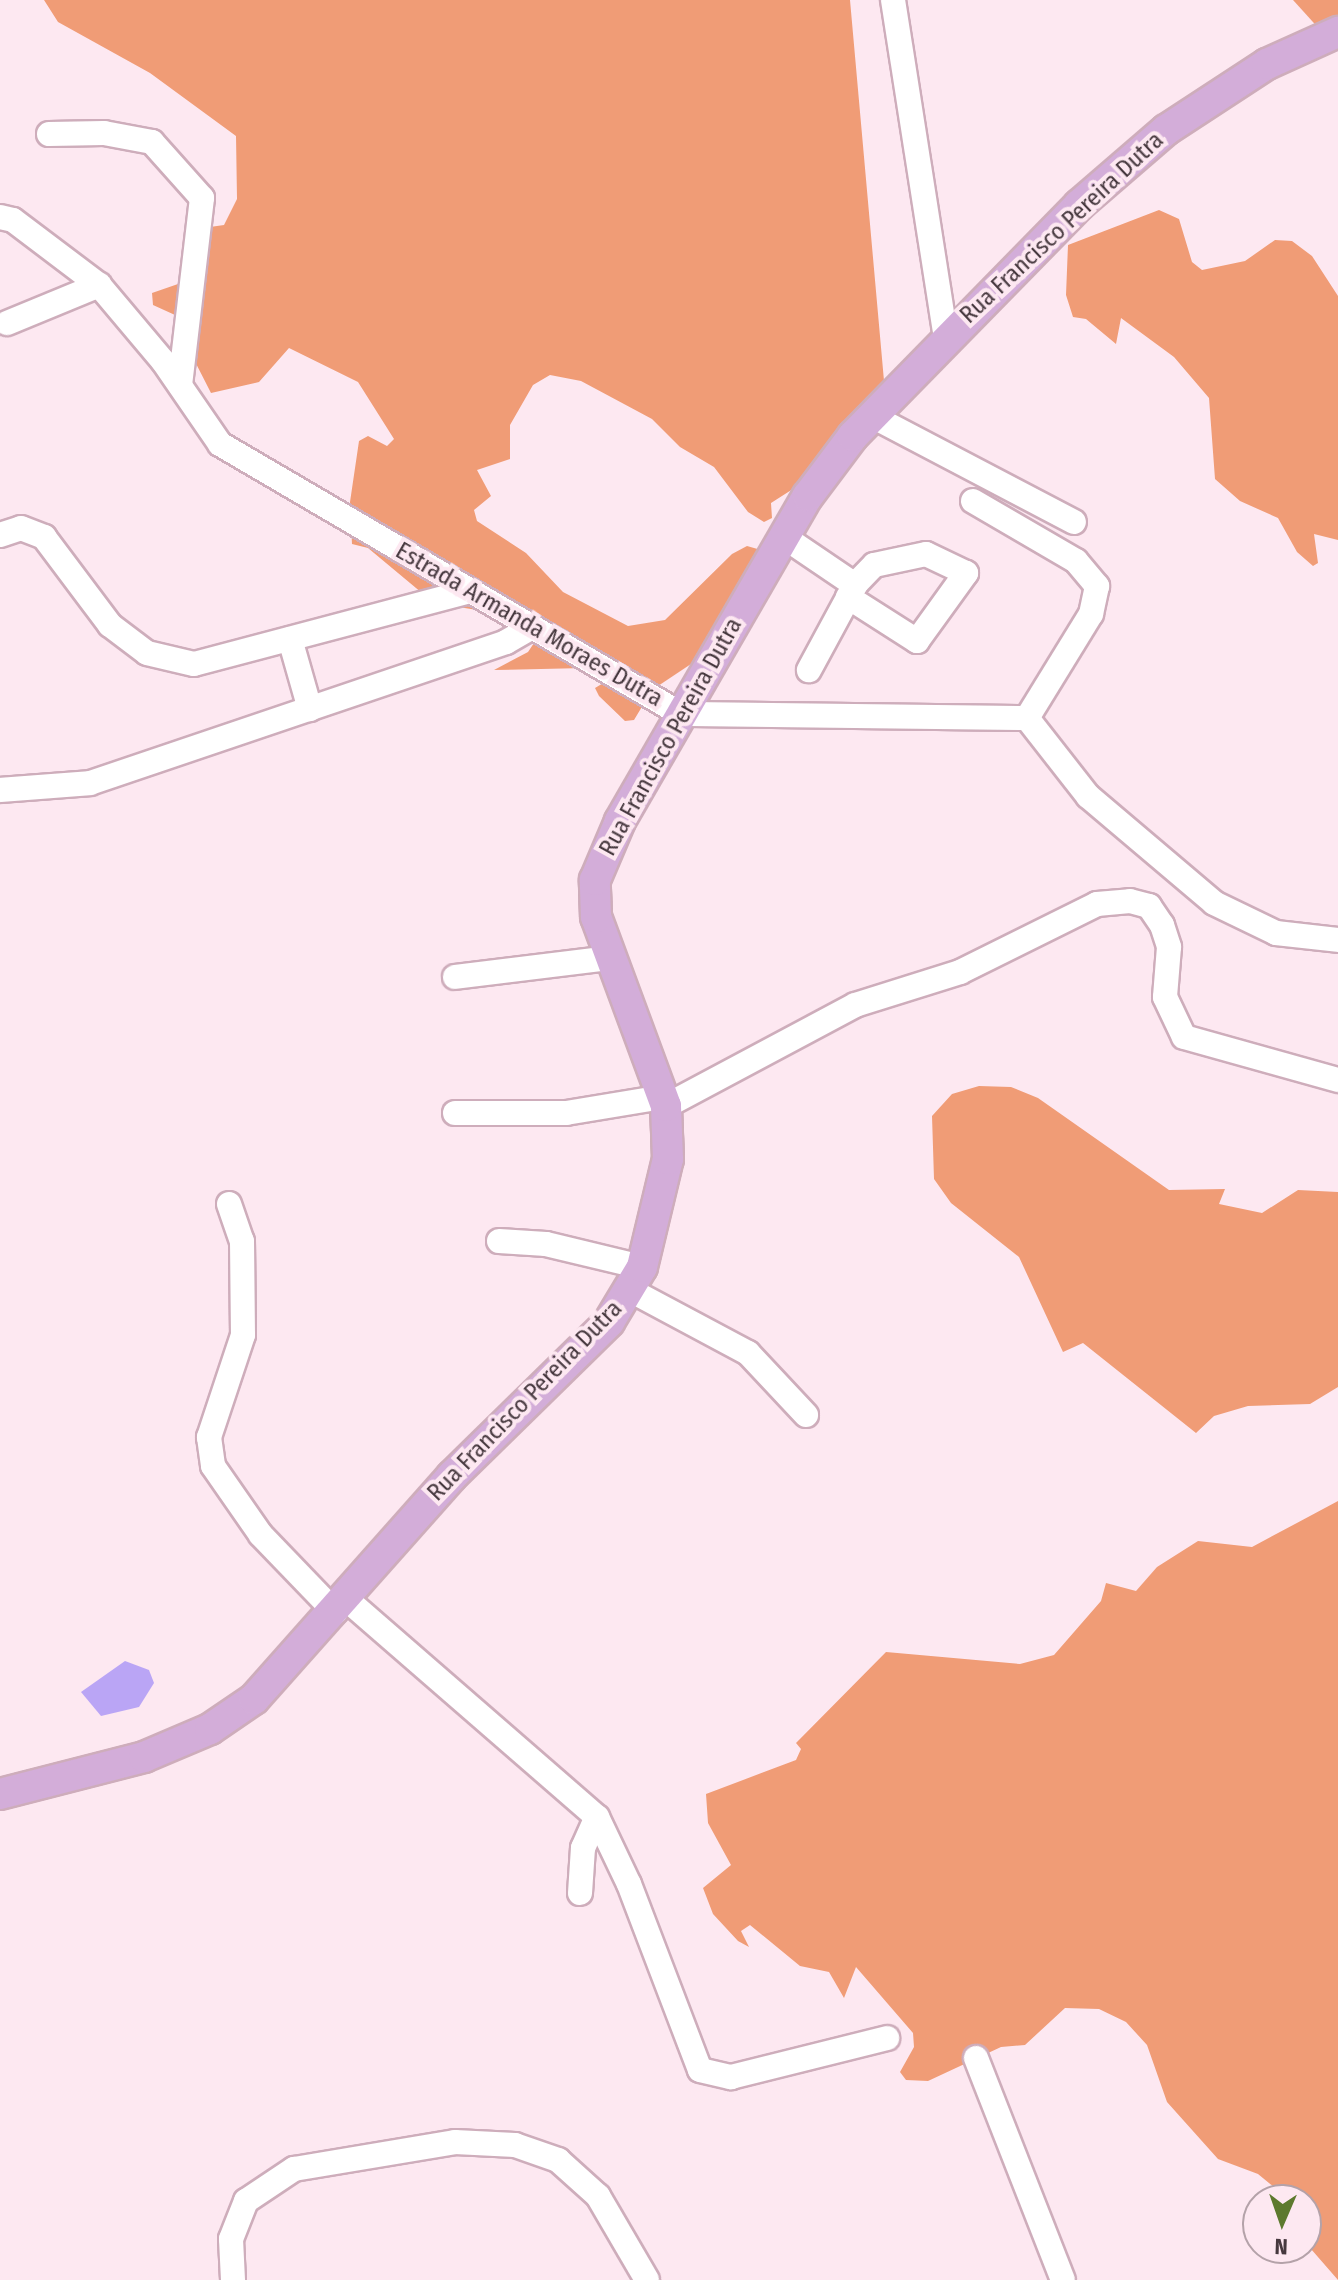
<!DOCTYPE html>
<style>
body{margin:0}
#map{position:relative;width:1338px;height:2280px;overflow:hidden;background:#fde8f1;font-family:"Fira Sans Condensed",sans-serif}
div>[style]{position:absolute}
.forest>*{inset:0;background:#f09c76}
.water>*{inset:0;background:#baa5f5}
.roads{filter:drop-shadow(2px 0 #ceadbb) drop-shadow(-2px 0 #ceadbb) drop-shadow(0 2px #ceadbb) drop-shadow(0 -2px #ceadbb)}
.minor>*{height:24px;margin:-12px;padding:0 12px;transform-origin:12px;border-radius:12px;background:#fff}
.major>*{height:30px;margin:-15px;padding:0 15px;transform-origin:15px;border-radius:15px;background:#d3add9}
span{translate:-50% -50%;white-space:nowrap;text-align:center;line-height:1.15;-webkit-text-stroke:8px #fde8f1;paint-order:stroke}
.street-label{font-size:24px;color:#46383e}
.north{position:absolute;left:1242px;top:2184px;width:80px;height:80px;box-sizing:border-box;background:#fde8f1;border:2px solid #b4a2a9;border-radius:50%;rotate:182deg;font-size:22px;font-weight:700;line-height:32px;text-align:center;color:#46383e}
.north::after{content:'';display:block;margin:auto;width:28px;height:36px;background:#5d792e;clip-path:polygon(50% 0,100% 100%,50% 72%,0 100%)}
</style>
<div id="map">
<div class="forest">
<div style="clip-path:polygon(44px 0,850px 0,885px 392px,807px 480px,771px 503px,772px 518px,764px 522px,748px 512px,714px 467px,680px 447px,652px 419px,581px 381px,550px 375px,533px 385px,510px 425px,510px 459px,477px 470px,491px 496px,474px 510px,477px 521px,526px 553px,563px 592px,628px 626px,665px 620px,732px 554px,747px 546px,761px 550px,734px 611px,694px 662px,652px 690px,634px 720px,625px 721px,599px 696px,595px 688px,605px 682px,585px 668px,494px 670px,528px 652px,536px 640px,468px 584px,477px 610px,434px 603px,368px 548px,352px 544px,350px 502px,359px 441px,368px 436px,387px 446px,394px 439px,358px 382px,289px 348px,259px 382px,211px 393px,186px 344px,186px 320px,153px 305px,152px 293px,178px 284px,210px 227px,224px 225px,237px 199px,236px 136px,150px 73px,58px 22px)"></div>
<div style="clip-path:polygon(1293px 0,1338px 0,1338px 27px,1322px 32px)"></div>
<div style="clip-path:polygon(1159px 210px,1179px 219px,1192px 262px,1202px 270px,1245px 261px,1275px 240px,1292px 241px,1312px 256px,1338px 296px,1338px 540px,1314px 534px,1318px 563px,1313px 566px,1297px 552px,1278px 518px,1240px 501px,1215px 479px,1209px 398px,1174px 357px,1121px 318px,1116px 344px,1086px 319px,1073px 317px,1066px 295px,1068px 245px)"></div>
<div style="clip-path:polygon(979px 1086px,1011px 1087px,1038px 1098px,1169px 1190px,1225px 1189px,1219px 1204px,1262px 1213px,1298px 1190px,1338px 1192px,1338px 1387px,1310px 1404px,1248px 1406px,1214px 1416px,1196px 1433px,1083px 1343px,1063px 1352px,1019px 1257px,951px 1203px,934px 1179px,932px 1116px,952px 1094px)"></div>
<div style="clip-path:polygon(1338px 1501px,1338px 2280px,1311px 2249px,1306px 2200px,1290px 2200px,1258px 2174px,1218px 2159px,1167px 2102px,1147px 2045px,1126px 2022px,1099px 2009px,1065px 2008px,1025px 2045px,1001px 2047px,928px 2081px,906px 2080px,900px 2072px,914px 2047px,913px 2033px,856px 1967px,844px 1998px,829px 1972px,800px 1966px,750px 1925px,741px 1931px,749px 1947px,738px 1941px,713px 1914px,703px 1888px,731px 1865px,708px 1823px,706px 1794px,796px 1760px,801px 1749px,796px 1743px,886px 1652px,1020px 1664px,1054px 1655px,1101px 1601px,1106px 1583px,1136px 1591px,1157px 1567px,1198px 1541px,1252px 1547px)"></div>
</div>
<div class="water">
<div style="clip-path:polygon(125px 1661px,149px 1670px,154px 1683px,139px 1707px,101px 1716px,81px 1692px)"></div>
</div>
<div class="roads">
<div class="minor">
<div style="left:893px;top:0;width:341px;rotate:81.1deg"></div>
<div style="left:49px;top:134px;width:55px;rotate:-1deg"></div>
<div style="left:104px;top:133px;width:49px;rotate:10.6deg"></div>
<div style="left:152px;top:142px;width:75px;rotate:48.2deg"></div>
<div style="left:202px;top:198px;width:188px;rotate:96.7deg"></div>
<div style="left:0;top:217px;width:13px;rotate:13deg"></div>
<div style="left:13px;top:220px;width:108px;rotate:37.1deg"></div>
<div style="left:99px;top:285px;width:99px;rotate:49.9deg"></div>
<div style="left:163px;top:361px;width:101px;rotate:55.5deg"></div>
<div style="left:220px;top:444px;width:534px;rotate:30.36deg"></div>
<div style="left:681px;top:714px;width:346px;rotate:0.7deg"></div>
<div style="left:1027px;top:718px;width:99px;rotate:52deg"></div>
<div style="left:1088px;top:796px;width:165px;rotate:40.3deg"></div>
<div style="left:1214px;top:903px;width:69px;rotate:25.8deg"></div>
<div style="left:1276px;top:933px;width:62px;rotate:6.4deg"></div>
<div style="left:7px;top:323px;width:100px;rotate:-22.4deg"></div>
<div style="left:872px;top:416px;width:228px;rotate:27.7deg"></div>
<div style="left:973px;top:501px;width:119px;rotate:30.2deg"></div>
<div style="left:1076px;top:561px;width:33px;rotate:50deg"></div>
<div style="left:1097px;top:586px;width:29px;rotate:102deg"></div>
<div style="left:1091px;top:614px;width:122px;rotate:121.6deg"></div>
<div style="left:0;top:535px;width:22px;rotate:-18deg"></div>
<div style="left:21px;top:528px;width:25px;rotate:21deg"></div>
<div style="left:44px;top:537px;width:110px;rotate:53.1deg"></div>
<div style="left:110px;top:625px;width:46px;rotate:37.1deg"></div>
<div style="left:147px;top:653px;width:48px;rotate:13.2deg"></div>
<div style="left:194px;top:664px;width:286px;rotate:-14.8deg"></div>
<div style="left:784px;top:537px;width:86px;rotate:34.1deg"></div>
<div style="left:855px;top:585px;width:97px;rotate:118.4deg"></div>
<div style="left:848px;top:597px;width:82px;rotate:32.5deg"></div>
<div style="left:917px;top:641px;width:84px;rotate:-54.2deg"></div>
<div style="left:966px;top:573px;width:44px;rotate:-154.6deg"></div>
<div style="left:926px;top:554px;width:53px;rotate:168.1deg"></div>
<div style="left:874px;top:565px;width:28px;rotate:134deg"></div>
<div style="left:290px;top:639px;width:73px;rotate:74.1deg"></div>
<div style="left:0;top:790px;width:90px;rotate:-4.4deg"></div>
<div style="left:90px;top:783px;width:439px;rotate:-18.7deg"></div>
<div style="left:506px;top:642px;width:30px;rotate:-30deg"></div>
<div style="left:455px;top:977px;width:155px;rotate:-7deg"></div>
<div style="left:666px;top:1106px;width:214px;rotate:-28.1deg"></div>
<div style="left:855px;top:1005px;width:110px;rotate:-17.4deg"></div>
<div style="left:960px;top:972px;width:153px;rotate:-26.4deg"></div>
<div style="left:1097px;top:904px;width:33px;rotate:-5deg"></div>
<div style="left:1130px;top:901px;width:20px;rotate:15deg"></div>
<div style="left:1149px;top:906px;width:23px;rotate:56deg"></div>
<div style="left:1162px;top:925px;width:23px;rotate:72deg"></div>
<div style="left:1169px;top:947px;width:50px;rotate:94.6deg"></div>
<div style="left:1165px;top:997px;width:44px;rotate:64.6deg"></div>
<div style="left:1184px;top:1037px;width:160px;rotate:15.6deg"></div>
<div style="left:455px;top:1113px;width:111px"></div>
<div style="left:566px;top:1113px;width:98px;rotate:-9.4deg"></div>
<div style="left:229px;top:1204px;width:39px;rotate:71deg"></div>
<div style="left:242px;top:1241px;width:94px;rotate:89.4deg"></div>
<div style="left:243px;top:1335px;width:108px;rotate:108.4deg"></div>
<div style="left:209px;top:1437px;width:29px;rotate:82deg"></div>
<div style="left:213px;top:1466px;width:84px;rotate:55.2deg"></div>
<div style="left:261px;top:1535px;width:107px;rotate:46.1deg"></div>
<div style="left:499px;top:1241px;width:47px;rotate:3.7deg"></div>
<div style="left:546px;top:1244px;width:99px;rotate:13.5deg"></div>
<div style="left:630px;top:1290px;width:134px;rotate:28.1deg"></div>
<div style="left:748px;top:1353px;width:85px;rotate:46.9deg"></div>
<div style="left:345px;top:1598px;width:334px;rotate:41deg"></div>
<div style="left:597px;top:1817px;width:74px;rotate:64.5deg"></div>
<div style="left:629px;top:1884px;width:199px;rotate:69.1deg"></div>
<div style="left:700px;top:2070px;width:32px;rotate:13deg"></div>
<div style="left:731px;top:2077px;width:161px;rotate:-14deg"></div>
<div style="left:580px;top:1893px;width:45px;rotate:-86.2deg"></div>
<div style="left:583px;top:1848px;width:34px;rotate:-66deg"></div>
<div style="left:976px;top:2058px;width:238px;rotate:68.6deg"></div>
<div style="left:233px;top:2280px;width:41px;rotate:-92.8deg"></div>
<div style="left:231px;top:2239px;width:41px;rotate:-68.5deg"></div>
<div style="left:246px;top:2201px;width:58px;rotate:-33.7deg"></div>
<div style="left:294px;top:2169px;width:163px;rotate:-9.5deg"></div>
<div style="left:455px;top:2142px;width:60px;rotate:2.9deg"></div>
<div style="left:515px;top:2145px;width:46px;rotate:19.2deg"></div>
<div style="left:558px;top:2160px;width:54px;rotate:42deg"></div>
<div style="left:598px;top:2196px;width:97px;rotate:59.7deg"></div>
</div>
<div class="major">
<div style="left:0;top:1794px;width:149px;rotate:-14.4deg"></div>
<div style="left:144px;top:1757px;width:72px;rotate:-23deg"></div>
<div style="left:210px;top:1729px;width:53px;rotate:-34.3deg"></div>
<div style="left:254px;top:1699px;width:298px;rotate:-48.4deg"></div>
<div style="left:452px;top:1476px;width:220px;rotate:-44.4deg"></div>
<div style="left:609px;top:1322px;width:64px;rotate:-59deg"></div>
<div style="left:642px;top:1267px;width:111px;rotate:-76.5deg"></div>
<div style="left:668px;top:1159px;width:53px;rotate:-92.2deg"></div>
<div style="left:666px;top:1106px;width:202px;rotate:-110.3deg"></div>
<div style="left:596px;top:917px;width:37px;rotate:-92deg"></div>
<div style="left:595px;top:880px;width:64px;rotate:-67deg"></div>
<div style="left:620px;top:821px;width:375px;rotate:-60deg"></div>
<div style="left:808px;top:496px;width:75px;rotate:-53.1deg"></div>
<div style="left:853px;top:436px;width:323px;rotate:-45.6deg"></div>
<div style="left:1079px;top:205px;width:115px;rotate:-40.8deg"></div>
<div style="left:1166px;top:130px;width:121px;rotate:-33.2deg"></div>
<div style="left:1267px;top:64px;width:78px;rotate:-24.3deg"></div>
</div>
</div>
<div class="street-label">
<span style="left:1062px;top:228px;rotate:-43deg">Rua Francisco Pereira Dutra</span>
<span style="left:529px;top:625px;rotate:30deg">Estrada Armanda Moraes Dutra</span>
<span style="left:671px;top:737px;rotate:-61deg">Rua Francisco Pereira Dutra</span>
<span style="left:525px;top:1401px;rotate:-46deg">Rua Francisco Pereira Dutra</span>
</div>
<div class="north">N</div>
</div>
